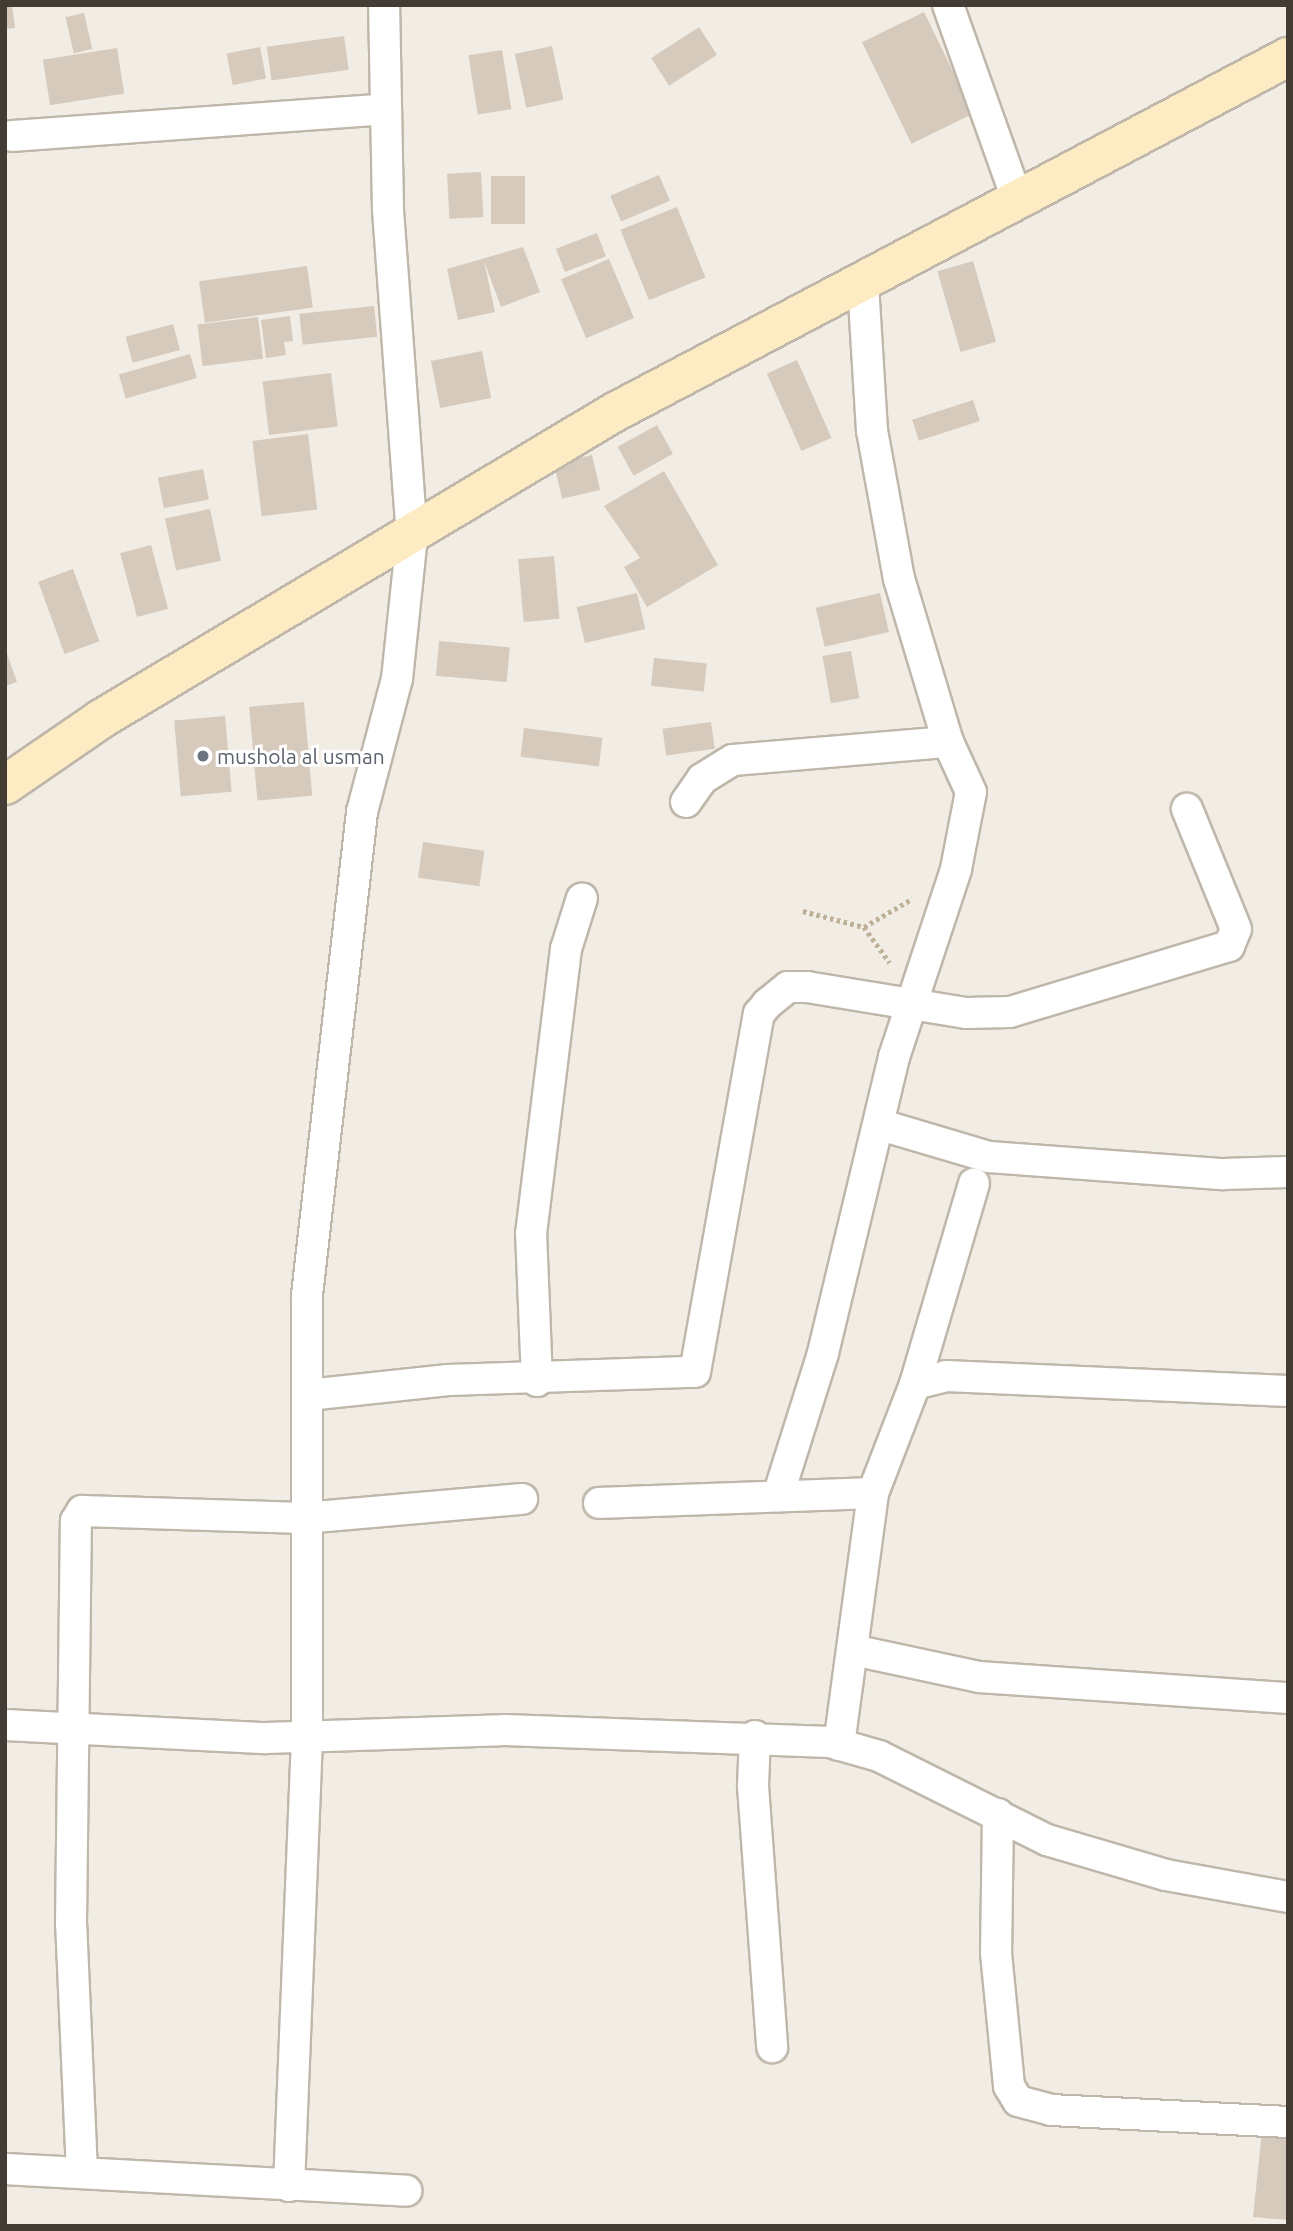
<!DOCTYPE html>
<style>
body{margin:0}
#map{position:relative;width:1293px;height:2231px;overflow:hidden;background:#f1ede4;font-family:Ubuntu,sans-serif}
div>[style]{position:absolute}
.building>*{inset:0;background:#d6cabd;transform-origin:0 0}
.path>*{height:4.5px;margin-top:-2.25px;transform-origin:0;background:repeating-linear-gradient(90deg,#beaf99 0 3.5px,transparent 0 7px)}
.roads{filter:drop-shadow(2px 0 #bfb7aa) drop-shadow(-2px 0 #bfb7aa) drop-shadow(0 2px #bfb7aa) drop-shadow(0 -2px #bfb7aa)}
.minor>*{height:30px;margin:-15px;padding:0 15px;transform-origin:15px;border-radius:15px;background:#fff}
.secondary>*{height:38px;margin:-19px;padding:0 19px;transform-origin:19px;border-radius:19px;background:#fdecc3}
.dots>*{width:19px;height:19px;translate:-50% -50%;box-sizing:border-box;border:4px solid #fff;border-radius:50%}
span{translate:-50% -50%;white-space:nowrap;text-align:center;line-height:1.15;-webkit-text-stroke:6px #fff;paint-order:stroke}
.worship-label{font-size:21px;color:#5b616d}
.left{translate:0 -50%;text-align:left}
.frame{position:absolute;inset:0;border:7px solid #433c34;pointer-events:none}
</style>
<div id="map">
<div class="building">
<div style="clip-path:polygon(5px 5px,12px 5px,15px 28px,5px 29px)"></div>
<div style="left:924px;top:12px;width:113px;height:69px;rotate:64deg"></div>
<div style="left:84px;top:13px;width:37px;height:19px;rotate:77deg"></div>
<div style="left:699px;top:27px;width:33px;height:57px;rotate:57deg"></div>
<div style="left:344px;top:36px;width:34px;height:78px;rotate:82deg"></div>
<div style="left:552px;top:46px;width:55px;height:38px;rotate:78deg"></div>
<div style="left:260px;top:47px;width:32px;height:34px;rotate:79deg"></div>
<div style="left:117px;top:48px;width:46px;height:75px;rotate:81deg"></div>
<div style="left:502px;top:50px;width:60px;height:34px;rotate:81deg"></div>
<div style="left:481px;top:172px;width:45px;height:34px;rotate:87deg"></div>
<div style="left:659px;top:175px;width:28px;height:53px;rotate:67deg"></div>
<div style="left:491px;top:176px;width:34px;height:48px"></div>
<div style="left:677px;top:207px;width:76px;height:61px;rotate:68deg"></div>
<div style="left:597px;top:233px;width:25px;height:44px;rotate:69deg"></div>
<div style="clip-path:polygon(523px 247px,540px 292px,501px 307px,484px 261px,495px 312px,458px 320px,447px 269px)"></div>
<div style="left:609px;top:259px;width:64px;height:52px;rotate:67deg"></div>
<div style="left:973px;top:261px;width:84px;height:37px;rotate:74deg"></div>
<div style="left:307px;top:266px;width:42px;height:109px;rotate:82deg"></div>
<div style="left:374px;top:306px;width:31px;height:75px;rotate:84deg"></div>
<div style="clip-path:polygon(290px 316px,293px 341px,284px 342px,286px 355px,266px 358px,261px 320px)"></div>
<div style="left:258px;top:317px;width:42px;height:61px;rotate:83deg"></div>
<div style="left:173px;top:324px;width:27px;height:49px;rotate:75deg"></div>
<div style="left:482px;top:351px;width:48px;height:52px;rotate:79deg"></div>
<div style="left:190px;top:354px;width:25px;height:74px;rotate:74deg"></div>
<div style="left:797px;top:360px;width:85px;height:33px;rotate:66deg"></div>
<div style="left:331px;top:373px;width:54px;height:69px;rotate:83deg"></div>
<div style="left:973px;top:400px;width:22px;height:64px;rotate:72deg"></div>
<div style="left:657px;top:425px;width:33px;height:45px;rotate:61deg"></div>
<div style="left:308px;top:434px;width:76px;height:56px;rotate:83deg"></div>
<div style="left:592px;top:455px;width:36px;height:39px;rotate:77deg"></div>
<div style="left:203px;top:469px;width:31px;height:46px;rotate:79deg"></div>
<div style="clip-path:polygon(664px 471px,718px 565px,647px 607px,624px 567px,640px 558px,604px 506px)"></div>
<div style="left:210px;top:509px;width:53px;height:46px;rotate:78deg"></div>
<div style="left:151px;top:545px;width:66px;height:32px;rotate:75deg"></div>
<div style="left:554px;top:556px;width:63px;height:36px;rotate:85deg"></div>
<div style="left:73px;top:569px;width:77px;height:37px;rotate:70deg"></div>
<div style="left:637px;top:593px;width:37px;height:62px;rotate:77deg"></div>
<div style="left:880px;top:593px;width:40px;height:66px;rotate:77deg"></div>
<div style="left:439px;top:641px;width:71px;height:35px;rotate:5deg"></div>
<div style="clip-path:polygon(5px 648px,17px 682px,5px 686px)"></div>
<div style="left:851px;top:651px;width:48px;height:29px;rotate:80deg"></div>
<div style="left:654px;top:658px;width:53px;height:28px;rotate:6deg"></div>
<div style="left:304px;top:702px;width:94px;height:55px;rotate:85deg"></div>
<div style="left:225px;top:716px;width:76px;height:51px;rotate:85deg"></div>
<div style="left:711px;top:722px;width:27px;height:49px;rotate:82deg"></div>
<div style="left:524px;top:728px;width:79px;height:29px;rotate:7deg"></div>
<div style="left:423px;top:842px;width:62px;height:36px;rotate:8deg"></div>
<div style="clip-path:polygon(1262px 2131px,1288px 2133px,1288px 2220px,1253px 2217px)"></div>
</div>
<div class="path">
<div style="left:803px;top:911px;width:63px;rotate:14.7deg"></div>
<div style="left:864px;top:927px;width:44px;rotate:54.2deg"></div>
<div style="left:864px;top:927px;width:56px;rotate:-30.3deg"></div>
</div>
<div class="roads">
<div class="minor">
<div style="left:948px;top:5px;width:203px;rotate:70.4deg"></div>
<div style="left:12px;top:136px;width:375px;rotate:-4.1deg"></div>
<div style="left:686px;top:802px;width:28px;rotate:-55deg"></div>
<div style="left:702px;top:779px;width:36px;rotate:-32deg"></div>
<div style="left:733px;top:760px;width:216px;rotate:-4.8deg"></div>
<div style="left:881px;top:1125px;width:113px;rotate:16.5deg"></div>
<div style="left:989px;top:1157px;width:235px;rotate:4.2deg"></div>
<div style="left:1223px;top:1174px;width:65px;rotate:-1.8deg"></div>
<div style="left:537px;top:1381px;width:147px;rotate:-92.3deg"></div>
<div style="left:531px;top:1234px;width:287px;rotate:-83deg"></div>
<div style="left:566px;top:949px;width:53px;rotate:-72.6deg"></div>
<div style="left:915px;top:1384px;width:32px;rotate:-14deg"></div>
<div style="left:946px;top:1376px;width:342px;rotate:2.5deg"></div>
<div style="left:308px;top:1395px;width:141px;rotate:-6.1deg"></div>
<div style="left:448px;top:1380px;width:247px;rotate:-1.9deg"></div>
<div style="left:695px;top:1372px;width:364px;rotate:-79.9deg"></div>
<div style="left:759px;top:1014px;width:13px;rotate:-51deg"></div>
<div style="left:767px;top:1004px;width:27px;rotate:-39deg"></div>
<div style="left:788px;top:987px;width:19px"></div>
<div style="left:807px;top:987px;width:161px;rotate:9.3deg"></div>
<div style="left:966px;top:1013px;width:44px;rotate:-1.3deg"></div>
<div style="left:1010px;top:1012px;width:229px;rotate:-16.8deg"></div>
<div style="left:1229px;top:946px;width:18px;rotate:-68deg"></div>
<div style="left:1236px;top:929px;width:130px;rotate:-112.2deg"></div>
<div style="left:778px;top:1496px;width:150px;rotate:-72.5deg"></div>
<div style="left:823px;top:1353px;width:304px;rotate:-76.5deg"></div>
<div style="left:894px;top:1057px;width:198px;rotate:-71.7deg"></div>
<div style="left:956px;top:869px;width:78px;rotate:-79deg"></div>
<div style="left:971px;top:792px;width:55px;rotate:-114.7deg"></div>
<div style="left:948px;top:742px;width:170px;rotate:-106.7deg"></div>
<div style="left:899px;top:579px;width:150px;rotate:-100.3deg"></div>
<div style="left:872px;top:431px;width:147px;rotate:-93.5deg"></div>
<div style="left:599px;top:1503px;width:274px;rotate:-2.1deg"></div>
<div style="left:853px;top:1650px;width:129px;rotate:12.1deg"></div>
<div style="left:979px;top:1677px;width:310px;rotate:3.9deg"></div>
<div style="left:5px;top:1725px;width:261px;rotate:2.9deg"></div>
<div style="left:266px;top:1738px;width:239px;rotate:-1.9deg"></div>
<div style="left:505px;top:1730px;width:325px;rotate:2.1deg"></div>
<div style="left:830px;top:1742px;width:51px;rotate:15.9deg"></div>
<div style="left:879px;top:1756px;width:188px;rotate:26.6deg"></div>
<div style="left:1047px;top:1840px;width:124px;rotate:16.4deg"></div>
<div style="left:1166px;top:1875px;width:124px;rotate:10.2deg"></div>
<div style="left:755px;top:1736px;width:50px;rotate:92.3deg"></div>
<div style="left:753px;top:1786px;width:262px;rotate:85.8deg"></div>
<div style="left:839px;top:1745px;width:254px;rotate:-82.3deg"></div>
<div style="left:873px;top:1493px;width:117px;rotate:-68.9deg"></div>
<div style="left:915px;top:1384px;width:209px;rotate:-73.6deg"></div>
<div style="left:998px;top:1814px;width:139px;rotate:90.8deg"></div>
<div style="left:996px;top:1953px;width:134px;rotate:84.4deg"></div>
<div style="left:1009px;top:2086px;width:17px;rotate:59deg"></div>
<div style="left:1018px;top:2101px;width:34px;rotate:15deg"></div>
<div style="left:1051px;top:2110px;width:237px;rotate:2.9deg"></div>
<div style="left:5px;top:2169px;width:402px;rotate:3.1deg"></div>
<div style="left:82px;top:2173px;width:250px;rotate:-92.5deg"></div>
<div style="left:71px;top:1923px;width:402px;rotate:-89.3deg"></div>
<div style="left:76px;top:1521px;width:12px;rotate:-59deg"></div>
<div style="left:82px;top:1511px;width:222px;rotate:1.8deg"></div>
<div style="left:304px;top:1518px;width:219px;rotate:-5deg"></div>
<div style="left:289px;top:2186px;width:449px;rotate:-87.7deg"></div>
<div style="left:307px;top:1737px;width:442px;rotate:-90deg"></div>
<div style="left:307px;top:1295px;width:486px;rotate:-83.5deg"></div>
<div style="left:362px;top:812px;width:138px;rotate:-75.3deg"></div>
<div style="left:397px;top:679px;width:143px;rotate:-84deg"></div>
<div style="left:412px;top:537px;width:329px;rotate:-94.2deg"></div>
<div style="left:388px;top:209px;width:204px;rotate:-91.1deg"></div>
</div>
<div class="secondary">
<div style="left:5px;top:785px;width:116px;rotate:-34.5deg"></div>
<div style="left:101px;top:719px;width:596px;rotate:-30.86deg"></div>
<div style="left:613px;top:413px;width:763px;rotate:-27.81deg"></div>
</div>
</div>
<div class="dots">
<div style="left:203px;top:756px;background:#6b7280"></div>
</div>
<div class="worship-label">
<span class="left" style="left:217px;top:756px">mushola al usman</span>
</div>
<div class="frame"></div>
</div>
